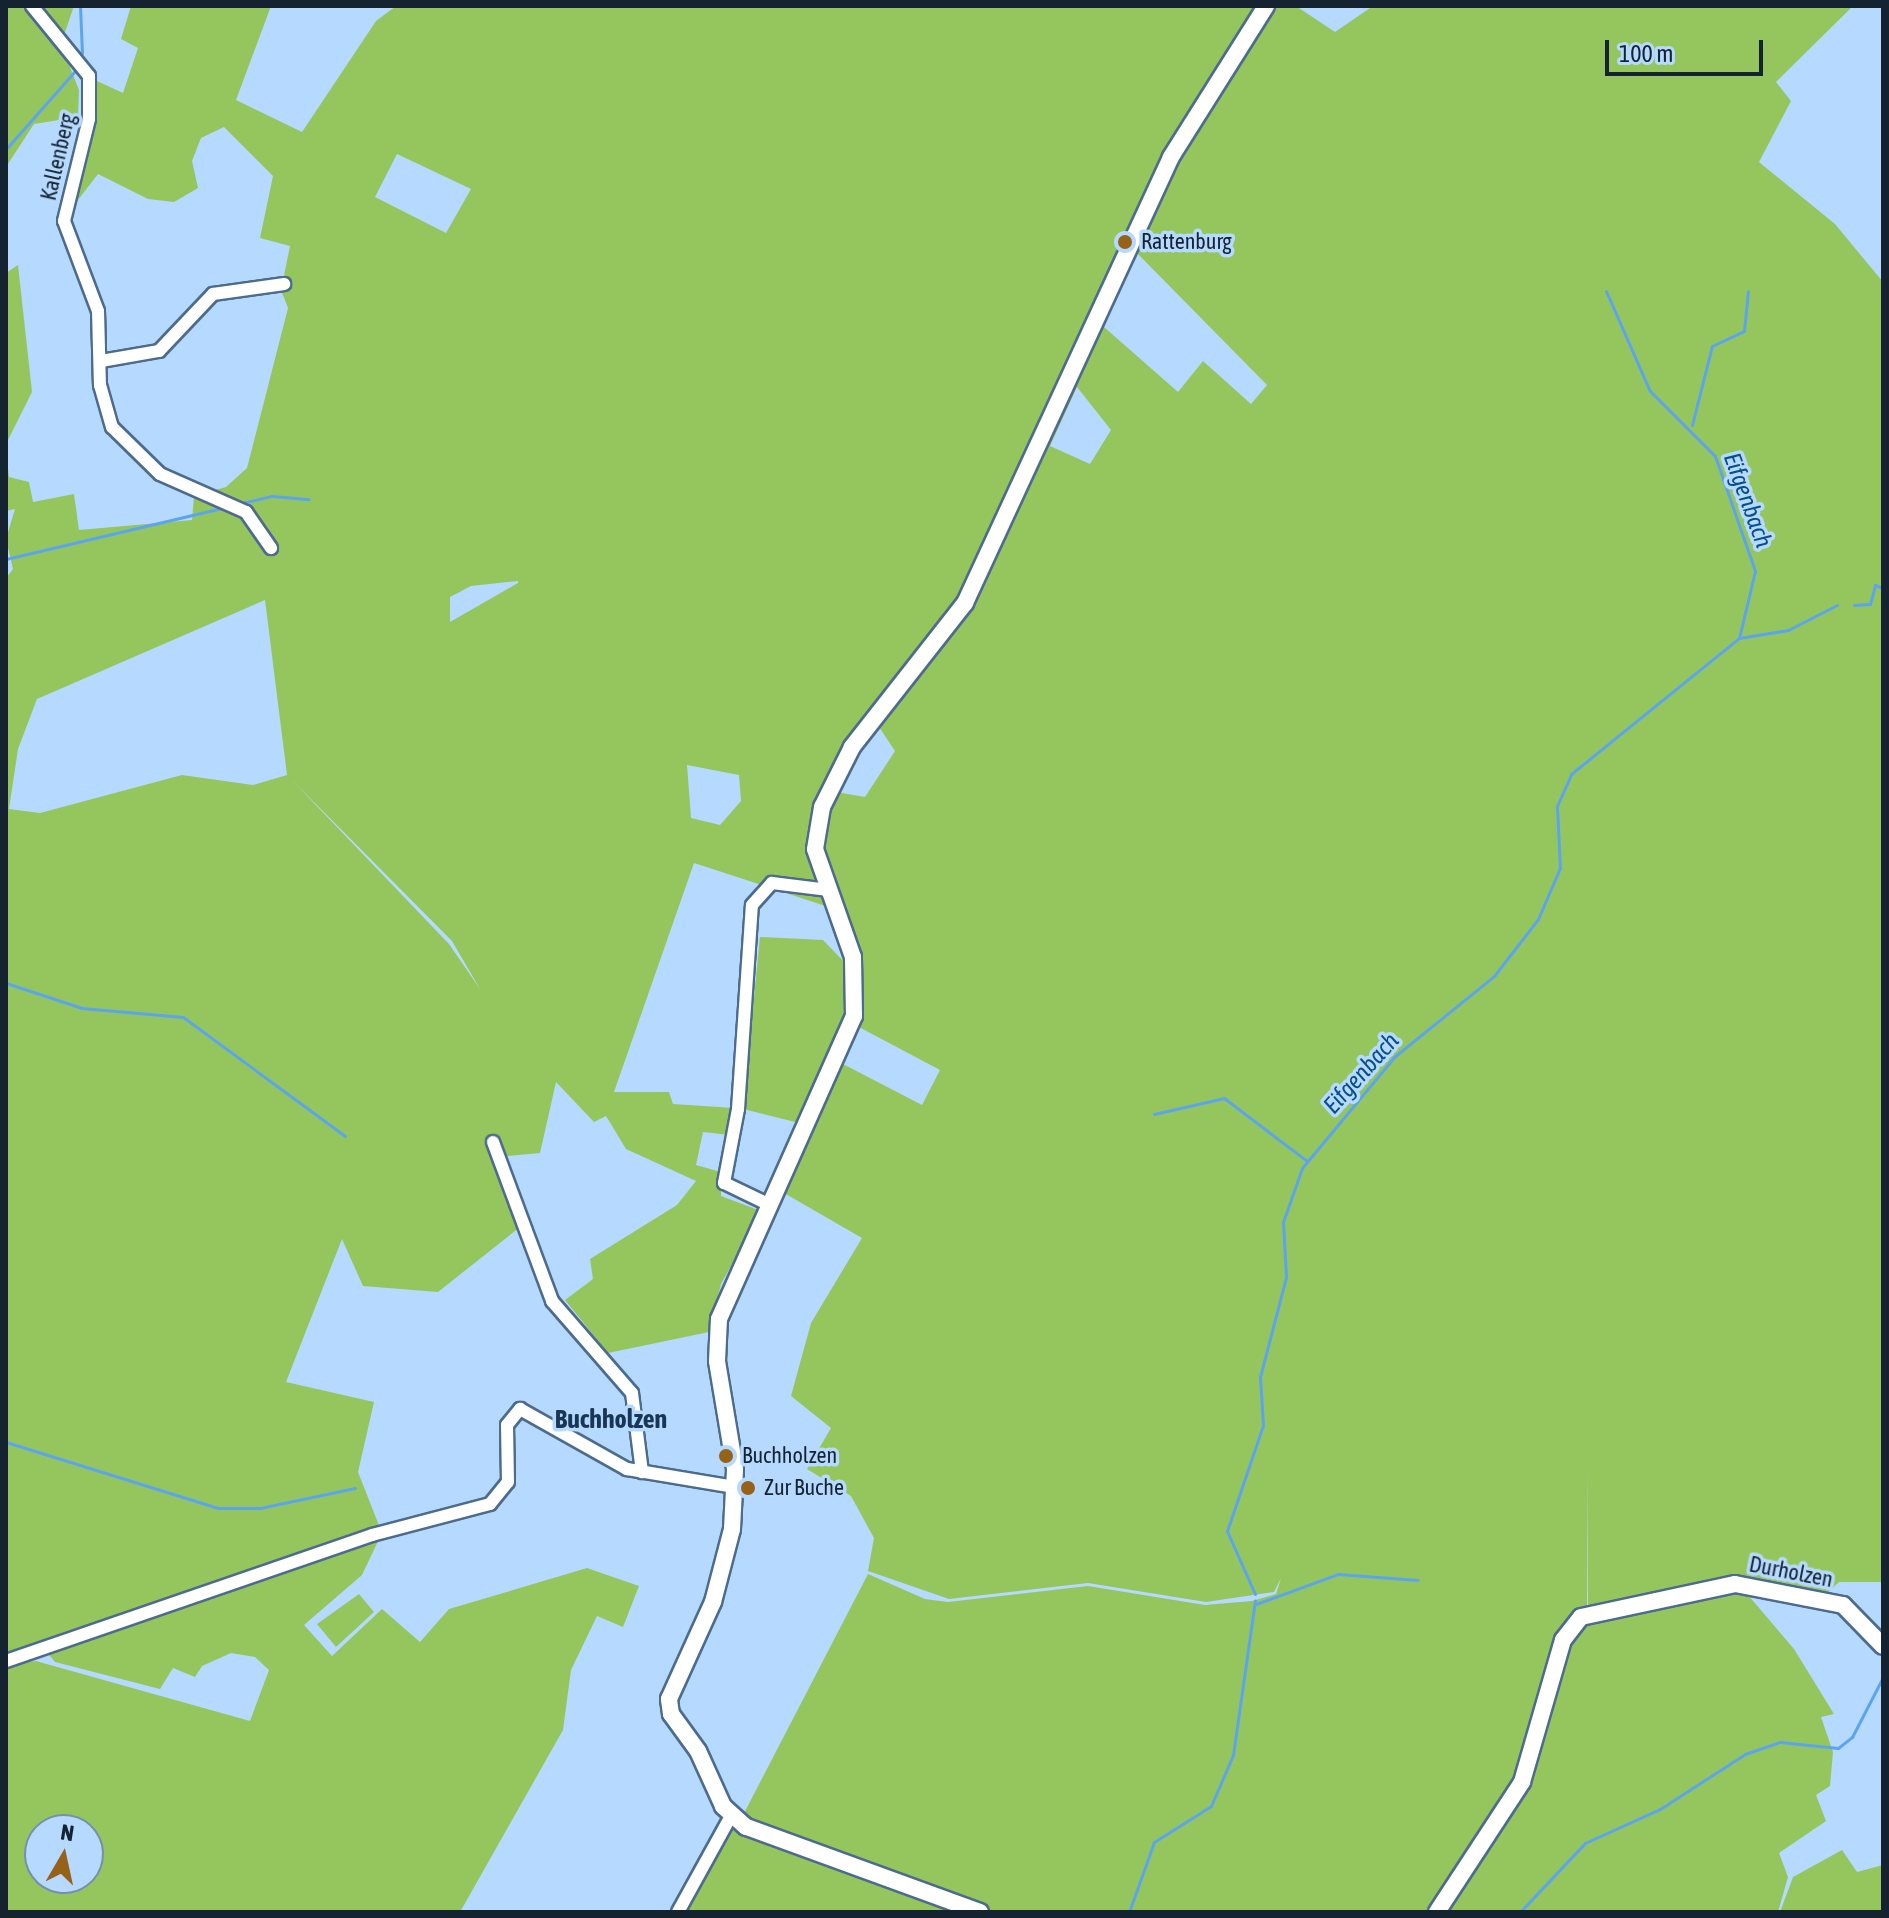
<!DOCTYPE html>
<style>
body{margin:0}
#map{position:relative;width:1889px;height:1918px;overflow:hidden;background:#b6d9ff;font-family:"Asap Condensed",sans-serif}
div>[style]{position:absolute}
.green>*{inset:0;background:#95c65e}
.stream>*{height:3px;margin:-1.5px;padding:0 1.5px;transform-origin:1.5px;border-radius:1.5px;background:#5ca5ee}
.roads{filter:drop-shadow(2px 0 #4d6c8d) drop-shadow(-2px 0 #4d6c8d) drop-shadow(0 2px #4d6c8d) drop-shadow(0 -2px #4d6c8d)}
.street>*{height:12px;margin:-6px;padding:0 6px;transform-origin:6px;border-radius:6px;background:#fff}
.secondary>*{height:16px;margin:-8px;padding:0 8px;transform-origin:8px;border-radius:8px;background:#fff}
.dots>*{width:22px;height:22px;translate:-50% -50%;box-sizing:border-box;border:4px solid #b6d9ff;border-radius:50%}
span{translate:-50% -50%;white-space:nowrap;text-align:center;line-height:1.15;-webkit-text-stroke:7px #b6d9ff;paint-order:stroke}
.street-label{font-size:22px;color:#152230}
.poi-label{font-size:22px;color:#152230}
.left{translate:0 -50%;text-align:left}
.water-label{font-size:24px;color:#064f89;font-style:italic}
.quarter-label{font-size:26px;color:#193755;font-weight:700}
.frame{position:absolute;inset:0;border:8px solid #152230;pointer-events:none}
.north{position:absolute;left:24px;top:1814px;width:80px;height:80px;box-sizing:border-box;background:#b6d9ff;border:2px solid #7690ac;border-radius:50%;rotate:9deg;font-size:22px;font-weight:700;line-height:32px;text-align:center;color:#152230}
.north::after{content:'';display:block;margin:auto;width:28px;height:36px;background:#966217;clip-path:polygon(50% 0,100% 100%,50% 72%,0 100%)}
.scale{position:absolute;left:1605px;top:40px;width:158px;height:36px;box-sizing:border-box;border:4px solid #152230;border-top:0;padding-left:10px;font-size:24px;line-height:28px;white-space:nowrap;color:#152230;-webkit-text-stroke:6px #b6d9ff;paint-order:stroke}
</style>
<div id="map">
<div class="green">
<div style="clip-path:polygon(6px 6px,74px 6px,61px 44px,79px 90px,78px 117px,34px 124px,6px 167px)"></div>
<div style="clip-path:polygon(evenodd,131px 6px,271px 6px,236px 100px,302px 132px,376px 21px,396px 6px,1296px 6px,1335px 32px,1373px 6px,1853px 6px,1776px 82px,1791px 101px,1759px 162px,1835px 224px,1883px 282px,1883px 1582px,1839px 1582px,1822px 1598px,1715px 1579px,1588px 1606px,1588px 1470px,1587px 1609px,1577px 1615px,1519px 1781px,1433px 1912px,984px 1912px,741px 1819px,868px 1574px,925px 1599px,948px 1602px,1088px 1586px,1205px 1605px,1252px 1601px,1276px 1594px,1281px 1578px,1274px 1592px,1206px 1602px,1088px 1583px,949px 1599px,868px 1571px,874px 1538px,851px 1496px,807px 1469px,831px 1428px,791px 1396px,811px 1323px,862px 1238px,784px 1193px,843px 1064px,922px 1105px,940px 1070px,857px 1026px,862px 985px,844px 912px,694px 863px,614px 1092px,669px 1092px,673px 1104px,734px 1108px,730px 1135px,703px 1132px,696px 1165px,721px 1172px,721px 1196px,761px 1211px,721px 1284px,709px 1332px,608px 1353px,565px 1300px,593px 1279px,590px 1259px,677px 1205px,696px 1181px,626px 1149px,606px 1116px,594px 1122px,556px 1082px,540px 1153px,498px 1157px,520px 1227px,438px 1292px,363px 1286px,342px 1239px,286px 1382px,374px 1402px,358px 1472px,380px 1528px,6px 1657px,6px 578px,13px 569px,6px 539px,15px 509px,6px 511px,6px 452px,9px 477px,29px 482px,33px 502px,74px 494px,79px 530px,192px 520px,194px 496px,226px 487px,247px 468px,288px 308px,281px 290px,290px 246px,260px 238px,273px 176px,224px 127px,201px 138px,192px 161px,198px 188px,174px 202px,148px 199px,98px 174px,71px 209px,97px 81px,123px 93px,138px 48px,121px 39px,131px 6px,397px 154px,471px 189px,446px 233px,375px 197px,397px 154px,131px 6px,1134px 250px,1267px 385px,1251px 404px,1203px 361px,1178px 392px,1104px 327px,1134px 250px,131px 6px,1077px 387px,1111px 430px,1090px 464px,1050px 446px,1077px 387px,131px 6px,518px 581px,518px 583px,450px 622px,450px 597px,471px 586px,518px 581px,131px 6px,265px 600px,287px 775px,253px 785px,182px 775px,40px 813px,9px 809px,18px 749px,37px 699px,265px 600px,131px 6px,877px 724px,895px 751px,865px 797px,836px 792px,877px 724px,131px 6px,687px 765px,739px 775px,741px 801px,720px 825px,691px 818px,687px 765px,131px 6px,291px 779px,452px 941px,480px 989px,449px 944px,291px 779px)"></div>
<div style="clip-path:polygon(18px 265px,32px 392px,6px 444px,6px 273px)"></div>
<div style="clip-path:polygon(760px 937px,823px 940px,850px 968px,847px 1023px,799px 1123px,743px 1109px)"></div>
<div style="clip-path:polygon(evenodd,380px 1537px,362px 1575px,304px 1625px,332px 1656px,382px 1609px,420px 1642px,449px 1609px,587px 1568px,639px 1586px,623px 1627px,597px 1616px,571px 1670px,563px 1730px,460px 1912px,6px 1912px,6px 1665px,36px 1661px,250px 1721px,269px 1670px,255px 1657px,231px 1653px,202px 1666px,195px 1677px,173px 1668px,160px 1689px,55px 1662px,45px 1650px,380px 1537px,40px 1830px,88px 1830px,88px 1878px,40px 1878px,40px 1830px)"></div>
<div style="clip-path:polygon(1742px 1588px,1794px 1649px,1834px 1714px,1821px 1717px,1833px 1752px,1830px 1786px,1816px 1795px,1826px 1821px,1779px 1853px,1788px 1877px,1778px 1912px,1440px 1912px,1499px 1833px,1525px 1783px,1564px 1649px,1584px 1621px)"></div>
<div style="clip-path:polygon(359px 1594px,374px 1612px,336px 1647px,317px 1624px)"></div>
<div style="clip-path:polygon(736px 1825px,974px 1912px,680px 1912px)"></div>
<div style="clip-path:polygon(1842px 1850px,1857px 1872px,1883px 1865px,1883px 1912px,1780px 1912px,1793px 1877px)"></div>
</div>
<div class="stream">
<div style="left:80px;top:6px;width:47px;rotate:87.6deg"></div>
<div style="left:6px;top:149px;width:106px;rotate:-48.5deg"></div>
<div style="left:1606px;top:291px;width:109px;rotate:66.3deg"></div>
<div style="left:1650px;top:391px;width:92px;rotate:45deg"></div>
<div style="left:1715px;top:456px;width:122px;rotate:70.8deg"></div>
<div style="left:1755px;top:571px;width:69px;rotate:103.4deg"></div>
<div style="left:1692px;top:425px;width:81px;rotate:-75.8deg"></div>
<div style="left:1712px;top:346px;width:35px;rotate:-25deg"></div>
<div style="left:1744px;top:331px;width:40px;rotate:-84.3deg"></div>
<div style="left:237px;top:504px;width:36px;rotate:-13deg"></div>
<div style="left:272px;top:496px;width:37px;rotate:5deg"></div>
<div style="left:6px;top:559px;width:222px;rotate:-13.3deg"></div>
<div style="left:1854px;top:605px;width:16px;rotate:-4deg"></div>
<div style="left:1870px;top:604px;width:20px;rotate:-75deg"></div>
<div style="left:1875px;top:585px;width:9px;rotate:21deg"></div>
<div style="left:6px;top:983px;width:80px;rotate:18.2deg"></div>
<div style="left:82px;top:1008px;width:101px;rotate:5.1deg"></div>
<div style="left:183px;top:1017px;width:201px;rotate:36.3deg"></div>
<div style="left:1154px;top:1114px;width:72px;rotate:-12.9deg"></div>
<div style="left:1224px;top:1098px;width:104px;rotate:37.2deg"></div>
<div style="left:6px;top:1442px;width:222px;rotate:17.3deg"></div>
<div style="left:218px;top:1508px;width:42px"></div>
<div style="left:260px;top:1508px;width:97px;rotate:-11.9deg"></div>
<div style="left:1255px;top:1594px;width:69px;rotate:-114deg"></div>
<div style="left:1227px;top:1531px;width:112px;rotate:-71.2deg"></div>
<div style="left:1263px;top:1425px;width:48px;rotate:-93.6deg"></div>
<div style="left:1260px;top:1377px;width:103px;rotate:-75.4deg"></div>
<div style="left:1286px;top:1277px;width:55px;rotate:-93.1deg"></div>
<div style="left:1283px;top:1222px;width:57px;rotate:-70.6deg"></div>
<div style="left:1302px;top:1168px;width:144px;rotate:-50.3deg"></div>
<div style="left:1394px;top:1057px;width:129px;rotate:-39deg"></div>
<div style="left:1494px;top:976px;width:72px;rotate:-52.3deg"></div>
<div style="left:1538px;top:919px;width:56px;rotate:-66.7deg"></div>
<div style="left:1560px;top:868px;width:62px;rotate:-92.8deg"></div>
<div style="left:1557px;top:806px;width:35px;rotate:-66deg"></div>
<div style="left:1571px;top:774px;width:216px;rotate:-39deg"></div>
<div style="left:1739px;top:638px;width:50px;rotate:-9.3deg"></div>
<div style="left:1788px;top:630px;width:55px;rotate:-27deg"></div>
<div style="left:1256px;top:1604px;width:87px;rotate:-20.1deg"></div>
<div style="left:1338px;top:1574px;width:80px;rotate:4.3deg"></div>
<div style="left:1129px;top:1912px;width:74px;rotate:-70.3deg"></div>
<div style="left:1154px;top:1842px;width:67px;rotate:-32.3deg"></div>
<div style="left:1211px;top:1806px;width:56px;rotate:-66.7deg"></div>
<div style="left:1233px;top:1755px;width:156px;rotate:-81.9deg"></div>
<div style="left:1520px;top:1912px;width:95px;rotate:-46.7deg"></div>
<div style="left:1585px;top:1843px;width:82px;rotate:-24.4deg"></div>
<div style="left:1660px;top:1809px;width:101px;rotate:-32.9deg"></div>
<div style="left:1745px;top:1754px;width:37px;rotate:-19deg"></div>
<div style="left:1780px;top:1742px;width:58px;rotate:5.9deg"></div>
<div style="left:1838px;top:1748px;width:18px;rotate:-38deg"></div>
<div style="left:1852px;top:1737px;width:68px;rotate:-62.7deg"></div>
</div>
<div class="roads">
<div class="street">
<div style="left:32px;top:6px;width:90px;rotate:50.8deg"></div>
<div style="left:89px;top:76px;width:43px;rotate:90deg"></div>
<div style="left:89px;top:119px;width:105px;rotate:103.8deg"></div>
<div style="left:64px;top:221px;width:96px;rotate:69.3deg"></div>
<div style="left:98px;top:311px;width:74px;rotate:88.5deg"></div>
<div style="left:100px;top:385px;width:44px;rotate:74.1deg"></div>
<div style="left:112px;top:427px;width:67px;rotate:44.4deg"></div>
<div style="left:160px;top:474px;width:94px;rotate:23.8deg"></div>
<div style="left:246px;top:512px;width:44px;rotate:55.2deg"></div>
<div style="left:101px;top:361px;width:59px;rotate:-9.8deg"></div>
<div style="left:159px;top:351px;width:79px;rotate:-46.5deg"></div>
<div style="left:213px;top:294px;width:72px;rotate:-8deg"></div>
<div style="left:493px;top:1142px;width:170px;rotate:69.6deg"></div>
<div style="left:552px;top:1301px;width:122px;rotate:49deg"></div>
<div style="left:632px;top:1393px;width:80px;rotate:82.8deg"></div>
<div style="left:770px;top:1205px;width:51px;rotate:-154.4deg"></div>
<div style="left:724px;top:1183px;width:75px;rotate:-79.3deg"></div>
<div style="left:738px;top:1109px;width:204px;rotate:-86.1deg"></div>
<div style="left:752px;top:905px;width:30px;rotate:-48deg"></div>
<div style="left:772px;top:883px;width:57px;rotate:7deg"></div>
<div style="left:6px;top:1661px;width:387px;rotate:-19deg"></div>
<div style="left:372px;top:1535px;width:122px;rotate:-14.7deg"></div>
<div style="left:490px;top:1504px;width:28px;rotate:-51deg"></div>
<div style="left:508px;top:1482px;width:57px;rotate:-91deg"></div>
<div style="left:507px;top:1425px;width:21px;rotate:-51deg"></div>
<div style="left:520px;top:1409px;width:123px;rotate:29.3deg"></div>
<div style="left:627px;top:1469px;width:109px;rotate:9.5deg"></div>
<div style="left:678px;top:1912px;width:110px;rotate:-61.1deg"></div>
</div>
<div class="secondary">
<div style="left:980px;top:1912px;width:249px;rotate:-160deg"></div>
<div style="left:746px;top:1827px;width:31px;rotate:-138deg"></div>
<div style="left:723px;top:1806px;width:60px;rotate:-114.4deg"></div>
<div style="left:698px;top:1751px;width:46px;rotate:-126.1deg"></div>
<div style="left:671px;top:1714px;width:15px;rotate:-98deg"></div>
<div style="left:669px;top:1699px;width:107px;rotate:-65.6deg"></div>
<div style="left:713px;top:1602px;width:75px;rotate:-75.4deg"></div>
<div style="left:732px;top:1529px;width:60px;rotate:-87.1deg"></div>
<div style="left:735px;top:1469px;width:109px;rotate:-99.5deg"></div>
<div style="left:717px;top:1361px;width:42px;rotate:-87.3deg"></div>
<div style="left:719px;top:1319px;width:332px;rotate:-66deg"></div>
<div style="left:854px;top:1016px;width:59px;rotate:-91deg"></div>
<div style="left:853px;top:957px;width:114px;rotate:-109.4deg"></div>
<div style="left:815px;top:849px;width:43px;rotate:-80.5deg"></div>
<div style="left:822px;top:807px;width:67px;rotate:-63.4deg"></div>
<div style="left:852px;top:747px;width:183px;rotate:-51.9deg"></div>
<div style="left:965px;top:603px;width:491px;rotate:-65.2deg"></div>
<div style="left:1171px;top:157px;width:178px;rotate:-57.8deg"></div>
<div style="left:1437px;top:1912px;width:155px;rotate:-56.8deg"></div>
<div style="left:1522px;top:1782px;width:148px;rotate:-73.9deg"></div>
<div style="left:1563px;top:1640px;width:29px;rotate:-52deg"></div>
<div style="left:1581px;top:1617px;width:157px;rotate:-12.1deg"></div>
<div style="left:1735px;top:1584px;width:110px;rotate:11deg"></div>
<div style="left:1843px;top:1605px;width:57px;rotate:45.7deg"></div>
</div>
</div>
<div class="dots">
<div style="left:1125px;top:242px;background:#966217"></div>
<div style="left:726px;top:1456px;background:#966217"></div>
<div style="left:748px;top:1488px;background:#966217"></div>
</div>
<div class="street-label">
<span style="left:58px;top:157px;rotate:-77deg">Kallenberg</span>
<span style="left:1791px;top:1572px;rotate:11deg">Durholzen</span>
</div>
<div class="poi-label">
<span class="left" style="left:1141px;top:242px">Rattenburg</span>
<span class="left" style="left:742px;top:1456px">Buchholzen</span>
<span class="left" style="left:764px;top:1488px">Zur Buche</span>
</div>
<div class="water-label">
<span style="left:1748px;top:500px;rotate:70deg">Eifgenbach</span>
<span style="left:1361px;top:1073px;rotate:-48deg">Eifgenbach</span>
</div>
<div class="quarter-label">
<span style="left:611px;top:1420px">Buchholzen</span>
</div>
<div class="frame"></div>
<div class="north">N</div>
<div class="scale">100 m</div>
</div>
